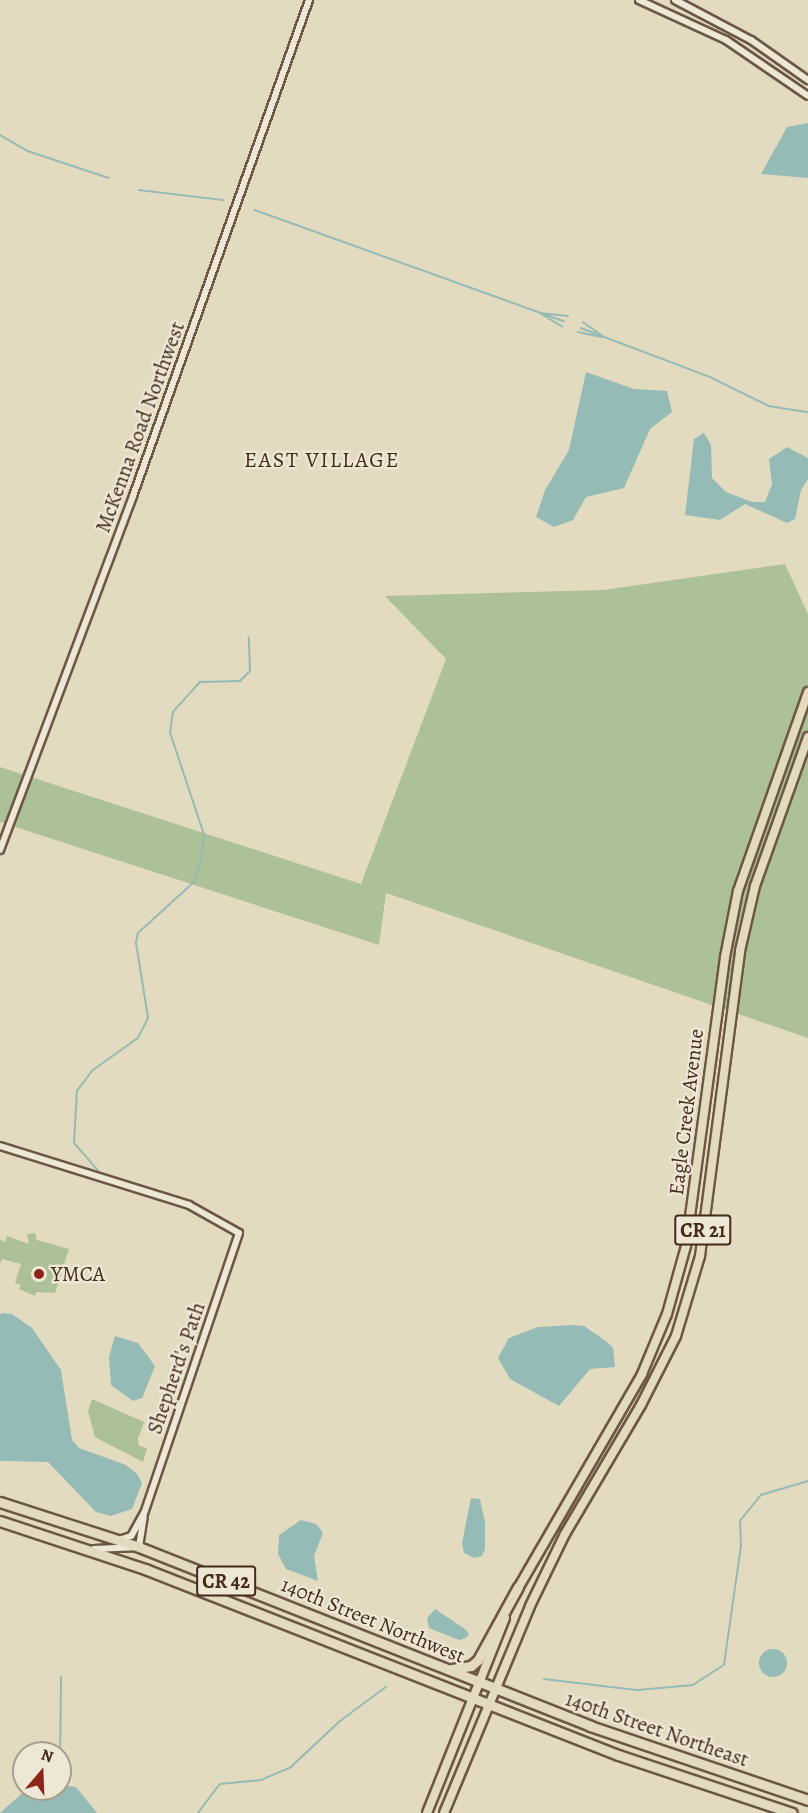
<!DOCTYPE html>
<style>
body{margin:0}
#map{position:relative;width:808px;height:1813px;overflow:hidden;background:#e3dbc0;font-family:Alegreya,serif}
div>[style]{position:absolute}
.green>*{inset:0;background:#adc198}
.water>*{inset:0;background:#95bbb6}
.round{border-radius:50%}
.stream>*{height:1.5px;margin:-0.75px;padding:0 0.75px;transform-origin:0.75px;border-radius:0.75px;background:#95bbb6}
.roads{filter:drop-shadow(2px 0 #6e5644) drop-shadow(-2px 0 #6e5644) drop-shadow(0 2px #6e5644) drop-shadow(0 -2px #6e5644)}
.minor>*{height:6px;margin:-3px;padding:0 3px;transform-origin:3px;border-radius:3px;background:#ede8d6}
.major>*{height:8px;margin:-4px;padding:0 4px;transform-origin:4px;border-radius:4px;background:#e3dbc0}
.highway>*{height:9px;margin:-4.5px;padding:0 4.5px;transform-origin:4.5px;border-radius:4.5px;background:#e3dbc0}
.dots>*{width:16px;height:16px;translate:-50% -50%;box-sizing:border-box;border:3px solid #ede8d6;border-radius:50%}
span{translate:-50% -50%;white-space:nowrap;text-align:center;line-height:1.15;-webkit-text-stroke:4.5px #ede8d6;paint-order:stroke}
.shield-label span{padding:2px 4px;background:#ede8d6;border:2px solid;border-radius:4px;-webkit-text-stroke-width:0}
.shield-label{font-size:20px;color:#47291a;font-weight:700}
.street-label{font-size:21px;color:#47291a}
.poi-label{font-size:21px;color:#47291a}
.left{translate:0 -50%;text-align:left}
.neighbourhood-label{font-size:22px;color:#47291a;letter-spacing:1.5px}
.north{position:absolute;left:12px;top:1741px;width:60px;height:60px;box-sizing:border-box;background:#ede8d6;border:2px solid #ab9c8b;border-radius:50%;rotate:19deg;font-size:16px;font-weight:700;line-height:24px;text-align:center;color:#47291a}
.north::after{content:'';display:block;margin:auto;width:21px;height:27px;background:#8f2418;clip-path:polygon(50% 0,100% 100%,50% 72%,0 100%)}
</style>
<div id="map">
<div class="green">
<div style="clip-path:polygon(785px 564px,808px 614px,808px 1038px,386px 893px,379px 945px,0 822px,0 767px,361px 884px,446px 659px,385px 596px,603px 590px)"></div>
<div style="clip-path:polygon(35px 1233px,37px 1240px,69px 1249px,55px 1293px,36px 1292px,35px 1296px,19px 1289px,21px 1285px,15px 1283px,21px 1264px,2px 1259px,0 1264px,0 1240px,5px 1242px,7px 1236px,29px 1244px,27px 1234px)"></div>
<div style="clip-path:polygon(92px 1399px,144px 1422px,138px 1439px,139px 1446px,147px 1448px,143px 1462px,95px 1437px,88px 1411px)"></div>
</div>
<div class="water">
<div style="clip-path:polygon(808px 123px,808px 178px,761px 174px,787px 127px)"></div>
<div style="clip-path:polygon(586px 372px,634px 389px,667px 391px,672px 412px,650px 429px,624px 488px,586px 497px,573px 520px,554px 527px,536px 517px,545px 490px,569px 450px)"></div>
<div style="clip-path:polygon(704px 433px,711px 445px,712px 478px,726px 492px,752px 502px,765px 502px,772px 484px,769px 459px,787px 447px,808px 458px,808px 479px,801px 490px,795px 519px,787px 523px,745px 504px,720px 520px,685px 515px,694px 439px)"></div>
<div style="clip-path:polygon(4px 1313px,12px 1314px,32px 1328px,61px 1370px,72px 1440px,79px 1448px,126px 1465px,137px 1474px,142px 1483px,132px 1509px,111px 1516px,96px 1512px,48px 1462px,0 1461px,0 1314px)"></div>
<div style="clip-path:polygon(573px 1325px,584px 1326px,606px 1341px,613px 1348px,615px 1367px,590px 1369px,559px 1406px,510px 1379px,498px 1358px,509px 1338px,538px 1327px)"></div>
<div style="clip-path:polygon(115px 1336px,138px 1343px,155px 1366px,142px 1398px,133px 1401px,111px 1385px,109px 1357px)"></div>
<div style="clip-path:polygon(471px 1498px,480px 1499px,485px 1523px,485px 1549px,482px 1556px,474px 1558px,464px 1553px,462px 1543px)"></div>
<div style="clip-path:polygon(301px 1520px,316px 1524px,323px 1533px,314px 1556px,318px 1581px,286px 1569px,278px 1554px,279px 1535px)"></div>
<div style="clip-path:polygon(435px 1609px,465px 1629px,469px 1634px,466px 1638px,459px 1640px,429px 1628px,427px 1618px)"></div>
<div class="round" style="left:759px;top:1649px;width:28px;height:28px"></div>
<div style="clip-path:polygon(60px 1785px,76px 1787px,97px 1813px,0 1813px,27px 1789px,60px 1789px)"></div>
</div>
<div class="stream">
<div style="left:0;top:135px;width:32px;rotate:30deg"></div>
<div style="left:28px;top:151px;width:85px;rotate:18.4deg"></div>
<div style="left:139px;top:190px;width:85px;rotate:6.8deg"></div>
<div style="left:255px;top:210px;width:328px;rotate:19.8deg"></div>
<div style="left:540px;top:313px;width:28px;rotate:6deg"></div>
<div style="left:540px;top:313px;width:26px;rotate:31deg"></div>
<div style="left:583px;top:322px;width:24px;rotate:35deg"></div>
<div style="left:581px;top:328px;width:138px;rotate:20.8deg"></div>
<div style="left:710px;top:377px;width:66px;rotate:26.2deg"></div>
<div style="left:769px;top:406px;width:39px;rotate:9deg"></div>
<div style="left:578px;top:332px;width:24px;rotate:12deg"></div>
<div style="left:99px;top:1172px;width:38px;rotate:-131deg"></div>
<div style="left:74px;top:1143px;width:52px;rotate:-86.7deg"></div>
<div style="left:77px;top:1091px;width:26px;rotate:-53deg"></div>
<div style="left:93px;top:1070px;width:55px;rotate:-35.4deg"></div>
<div style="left:138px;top:1038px;width:22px;rotate:-63deg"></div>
<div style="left:148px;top:1018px;width:76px;rotate:-99.1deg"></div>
<div style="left:136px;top:943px;width:10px;rotate:-79deg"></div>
<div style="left:138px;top:933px;width:76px;rotate:-42.3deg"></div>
<div style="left:194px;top:882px;width:22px;rotate:-72deg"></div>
<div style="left:201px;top:861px;width:26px;rotate:-83deg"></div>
<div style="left:204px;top:835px;width:108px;rotate:-108.4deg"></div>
<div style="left:170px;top:733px;width:21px;rotate:-82deg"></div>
<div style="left:173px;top:712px;width:40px;rotate:-48deg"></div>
<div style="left:200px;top:682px;width:40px;rotate:-1.4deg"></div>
<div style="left:240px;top:681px;width:14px;rotate:-45deg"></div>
<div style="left:250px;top:671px;width:33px;rotate:-92deg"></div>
<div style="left:544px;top:1679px;width:95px;rotate:6.7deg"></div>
<div style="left:638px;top:1690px;width:55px;rotate:-5.2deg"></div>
<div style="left:693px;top:1685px;width:37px;rotate:-33deg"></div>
<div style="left:724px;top:1665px;width:120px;rotate:-81.9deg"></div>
<div style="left:741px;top:1546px;width:25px;rotate:-92deg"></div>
<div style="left:740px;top:1521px;width:33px;rotate:-51deg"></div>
<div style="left:761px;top:1495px;width:49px;rotate:-16.6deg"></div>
<div style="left:60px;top:1765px;width:88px;rotate:-89.3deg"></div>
<div style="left:198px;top:1813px;width:36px;rotate:-53deg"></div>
<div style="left:220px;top:1784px;width:41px;rotate:-5.6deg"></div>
<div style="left:261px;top:1780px;width:33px;rotate:-23deg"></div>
<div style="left:291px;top:1767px;width:67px;rotate:-43.2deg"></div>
<div style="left:340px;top:1721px;width:57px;rotate:-36.5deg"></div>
</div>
<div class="roads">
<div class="minor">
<div style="left:639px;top:0;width:96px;rotate:24.7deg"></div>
<div style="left:726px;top:40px;width:99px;rotate:34.3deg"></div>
<div style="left:675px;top:0;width:86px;rotate:27.8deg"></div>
<div style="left:751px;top:40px;width:70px;rotate:35.1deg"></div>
<div style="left:0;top:850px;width:378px;rotate:-69.4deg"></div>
<div style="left:133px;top:496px;width:526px;rotate:-70.46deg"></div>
<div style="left:0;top:1146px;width:198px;rotate:17.3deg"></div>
<div style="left:189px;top:1205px;width:57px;rotate:29.2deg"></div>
<div style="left:239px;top:1233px;width:296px;rotate:108.7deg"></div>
<div style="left:144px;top:1513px;width:26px;rotate:119deg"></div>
<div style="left:131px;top:1536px;width:13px;rotate:162deg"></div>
<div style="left:94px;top:1549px;width:45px;rotate:-2.5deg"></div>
<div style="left:139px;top:1547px;width:30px;rotate:-81deg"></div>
</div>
<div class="major">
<div style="left:517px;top:1590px;width:250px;rotate:-59.9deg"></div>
<div style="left:642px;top:1374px;width:65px;rotate:-67.4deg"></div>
<div style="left:667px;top:1314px;width:71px;rotate:-74.4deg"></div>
<div style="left:686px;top:1246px;width:292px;rotate:-82.3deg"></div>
<div style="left:725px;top:957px;width:67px;rotate:-78.9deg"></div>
<div style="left:738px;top:891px;width:211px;rotate:-70.6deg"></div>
<div style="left:427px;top:1813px;width:210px;rotate:-68.2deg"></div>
<div style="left:444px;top:1813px;width:224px;rotate:-67.4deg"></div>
<div style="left:530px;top:1606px;width:80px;rotate:-64.1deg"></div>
<div style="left:565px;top:1534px;width:150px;rotate:-59.5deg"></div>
<div style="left:641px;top:1405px;width:77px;rotate:-63.1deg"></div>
<div style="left:676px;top:1336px;width:84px;rotate:-73.3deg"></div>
<div style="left:700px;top:1256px;width:308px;rotate:-82.5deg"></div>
<div style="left:740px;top:951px;width:67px;rotate:-77deg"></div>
<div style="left:755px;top:886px;width:158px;rotate:-70.4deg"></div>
</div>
<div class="highway">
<div style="left:0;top:1502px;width:146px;rotate:17.9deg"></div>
<div style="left:139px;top:1547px;width:485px;rotate:21.6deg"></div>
<div style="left:590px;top:1726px;width:230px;rotate:18.7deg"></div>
<div style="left:0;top:1521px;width:153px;rotate:18.3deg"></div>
<div style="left:145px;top:1569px;width:508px;rotate:21.47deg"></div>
<div style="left:618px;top:1755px;width:183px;rotate:18.4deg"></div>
<div style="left:452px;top:1669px;width:19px;rotate:-9deg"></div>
<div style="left:471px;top:1666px;width:9px;rotate:-41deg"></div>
<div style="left:478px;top:1660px;width:83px;rotate:-61.3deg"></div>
</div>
</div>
<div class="dots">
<div style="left:39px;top:1274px;background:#8f2418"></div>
</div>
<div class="shield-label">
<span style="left:703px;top:1230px">CR 21</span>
<span style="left:226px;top:1581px">CR 42</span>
</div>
<div class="street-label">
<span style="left:140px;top:427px;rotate:-70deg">McKenna Road Northwest</span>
<span style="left:686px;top:1112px;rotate:-83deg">Eagle Creek Avenue</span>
<span style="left:176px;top:1368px;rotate:-71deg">Shepherd's Path</span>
<span style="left:373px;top:1620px;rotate:22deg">140th Street Northwest</span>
<span style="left:657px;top:1729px;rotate:19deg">140th Street Northeast</span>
</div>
<div class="poi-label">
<span class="left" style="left:51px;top:1274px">YMCA</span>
</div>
<div class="neighbourhood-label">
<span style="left:322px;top:461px">EAST VILLAGE</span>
</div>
<div class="north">N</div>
</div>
